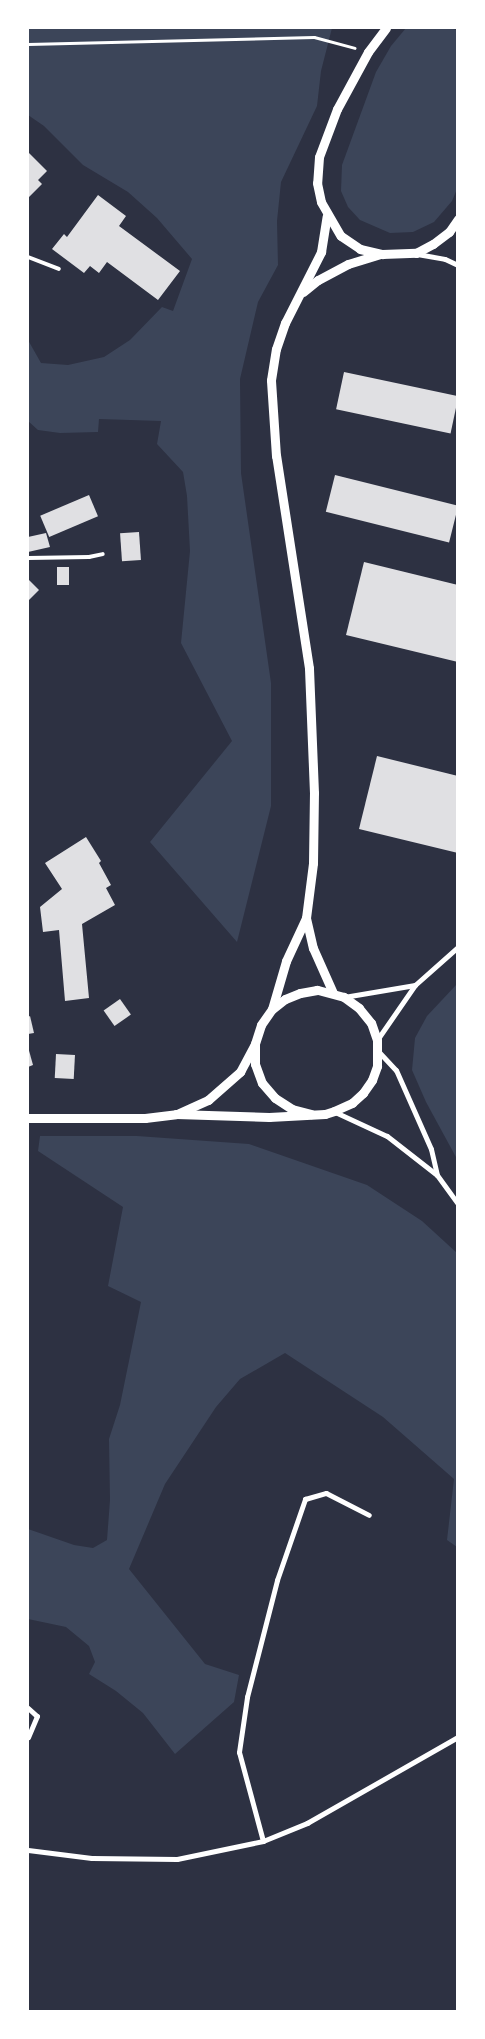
<!DOCTYPE html>
<style>
body{margin:0}
#map{position:relative;width:485px;height:2039px;overflow:hidden;background:#2d3142;font-family:"Source Serif 4",serif}
div>[style]{position:absolute}
.green>*{inset:0;background:#3c4559}
.building>*{inset:0;background:#e0e0e3;transform-origin:0 0}
.path>*{height:3px;margin:-1.5px;padding:0 1.5px;transform-origin:1.5px;border-radius:1.5px;background:#fff}
.service>*{height:4px;margin:-2px;padding:0 2px;transform-origin:2px;border-radius:2px;background:#fff}
.minor>*{height:5px;margin:-2.5px;padding:0 2.5px;transform-origin:2.5px;border-radius:2.5px;background:#fff}
.tertiary>*{height:9px;margin:-4.5px;padding:0 4.5px;transform-origin:4.5px;border-radius:4.5px;background:#fff}
span{translate:-50% -50%;white-space:nowrap;text-align:center;line-height:1.15;-webkit-text-stroke:4px #fff;paint-order:stroke}
.frame{position:absolute;inset:0;border:29px solid #fff;pointer-events:none}
</style>
<div id="map">
<div class="green">
<div style="clip-path:polygon(28px 28px,332px 28px,321px 71px,317px 106px,281px 182px,277px 221px,278px 265px,258px 302px,240px 379px,241px 473px,271px 683px,271px 806px,237px 942px,150px 842px,232px 741px,181px 643px,190px 551px,187px 496px,183px 472px,157px 444px,161px 421px,99px 419px,98px 432px,60px 433px,38px 430px,28px 421px,28px 340px,41px 363px,68px 365px,104px 357px,130px 340px,162px 307px,173px 311px,192px 259px,157px 218px,128px 192px,83px 165px,44px 126px,28px 115px)"></div>
<div style="clip-path:polygon(406px 28px,450px 28px,457px 30px,457px 189px,452px 201px,434px 222px,413px 232px,390px 233px,360px 220px,348px 207px,341px 191px,342px 165px,376px 72px,391px 46px)"></div>
<div style="clip-path:polygon(457px 984px,457px 1159px,426px 1102px,412px 1070px,415px 1038px,427px 1016px)"></div>
<div style="clip-path:polygon(40px 1136px,137px 1136px,249px 1144px,367px 1185px,422px 1221px,457px 1253px,457px 1547px,447px 1540px,454px 1479px,383px 1417px,285px 1353px,240px 1379px,216px 1407px,165px 1484px,129px 1569px,205px 1664px,239px 1675px,234px 1702px,175px 1754px,143px 1713px,116px 1691px,89px 1674px,95px 1662px,89px 1646px,66px 1627px,28px 1619px,28px 1529px,74px 1545px,93px 1548px,107px 1540px,110px 1500px,109px 1439px,120px 1405px,141px 1302px,108px 1286px,123px 1207px,38px 1151px)"></div>
</div>
<div class="building">
<div style="clip-path:polygon(28px 152px,47px 171px,38px 180px,42px 184px,28px 198px)"></div>
<div style="clip-path:polygon(98px 195px,126px 216px,119px 226px,180px 271px,158px 300px,107px 262px,99px 273px,90px 266px,84px 273px,52px 249px,64px 234px,67px 237px)"></div>
<div style="left:344px;top:372px;width:117px;height:38px;rotate:12deg"></div>
<div style="left:335px;top:475px;width:127px;height:38px;rotate:14deg"></div>
<div style="left:89px;top:495px;width:23px;height:53px;rotate:67deg"></div>
<div style="left:139px;top:532px;width:28px;height:19px;rotate:86deg"></div>
<div style="clip-path:polygon(46px 533px,50px 547px,28px 552px,28px 537px)"></div>
<div style="clip-path:polygon(364px 562px,458px 585px,458px 662px,346px 635px)"></div>
<div style="left:57px;top:567px;width:12px;height:18px"></div>
<div style="clip-path:polygon(28px 579px,39px 590px,28px 601px)"></div>
<div style="clip-path:polygon(377px 756px,458px 776px,458px 853px,359px 829px)"></div>
<div style="clip-path:polygon(86px 837px,101px 861px,99px 863px,111px 885px,106px 888px,115px 905px,82px 924px,89px 998px,65px 1001px,59px 930px,43px 932px,40px 907px,62px 889px,45px 863px)"></div>
<div style="left:120px;top:999px;width:19px;height:20px;rotate:55deg"></div>
<div style="clip-path:polygon(30px 1016px,34px 1033px,28px 1034px,28px 1017px)"></div>
<div style="clip-path:polygon(28px 1047px,33px 1065px,28px 1067px)"></div>
<div style="left:56px;top:1054px;width:19px;height:24px;rotate:3deg"></div>
</div>
<div class="path">
<div style="left:28px;top:44px;width:286px;rotate:-1.4deg"></div>
<div style="left:314px;top:37px;width:42px;rotate:15deg"></div>
</div>
<div class="service">
<div style="left:28px;top:257px;width:33px;rotate:21deg"></div>
<div style="left:28px;top:558px;width:61px;rotate:-0.9deg"></div>
<div style="left:89px;top:557px;width:14px;rotate:-12deg"></div>
</div>
<div class="minor">
<div style="left:417px;top:254px;width:28px;rotate:10deg"></div>
<div style="left:445px;top:259px;width:14px;rotate:25deg"></div>
<div style="left:344px;top:997px;width:72px;rotate:-9.6deg"></div>
<div style="left:377px;top:1040px;width:67px;rotate:-55.4deg"></div>
<div style="left:415px;top:985px;width:57px;rotate:-41.5deg"></div>
<div style="left:378px;top:1051px;width:26px;rotate:47deg"></div>
<div style="left:396px;top:1070px;width:86px;rotate:66.1deg"></div>
<div style="left:431px;top:1149px;width:27px;rotate:77deg"></div>
<div style="left:335px;top:1112px;width:57px;rotate:24.8deg"></div>
<div style="left:387px;top:1136px;width:63px;rotate:38deg"></div>
<div style="left:437px;top:1175px;width:36px;rotate:54deg"></div>
<div style="left:28px;top:1708px;width:12px;rotate:42deg"></div>
<div style="left:37px;top:1716px;width:23px;rotate:113deg"></div>
<div style="left:263px;top:1841px;width:92px;rotate:-105.1deg"></div>
<div style="left:239px;top:1752px;width:56px;rotate:-81.7deg"></div>
<div style="left:247px;top:1697px;width:121px;rotate:-75.6deg"></div>
<div style="left:277px;top:1580px;width:86px;rotate:-70.9deg"></div>
<div style="left:305px;top:1499px;width:22px;rotate:-16deg"></div>
<div style="left:326px;top:1493px;width:48px;rotate:27.1deg"></div>
<div style="left:28px;top:1850px;width:64px;rotate:7.1deg"></div>
<div style="left:92px;top:1858px;width:85px;rotate:0.7deg"></div>
<div style="left:177px;top:1859px;width:88px;rotate:-11.8deg"></div>
<div style="left:263px;top:1841px;width:48px;rotate:-22.2deg"></div>
<div style="left:307px;top:1823px;width:174px;rotate:-29.7deg"></div>
</div>
<div class="tertiary">
<div style="left:386px;top:28px;width:30px;rotate:127deg"></div>
<div style="left:368px;top:52px;width:65px;rotate:118.5deg"></div>
<div style="left:337px;top:109px;width:51px;rotate:110.6deg"></div>
<div style="left:319px;top:157px;width:26px;rotate:94deg"></div>
<div style="left:317px;top:183px;width:19px;rotate:78deg"></div>
<div style="left:321px;top:202px;width:39px;rotate:60deg"></div>
<div style="left:341px;top:236px;width:23px;rotate:34deg"></div>
<div style="left:360px;top:249px;width:23px;rotate:13deg"></div>
<div style="left:382px;top:254px;width:34px;rotate:-2deg"></div>
<div style="left:416px;top:253px;width:19px;rotate:-28deg"></div>
<div style="left:433px;top:244px;width:20px;rotate:-37deg"></div>
<div style="left:449px;top:232px;width:16px;rotate:-55deg"></div>
<div style="left:303px;top:292px;width:19px;rotate:-39deg"></div>
<div style="left:318px;top:280px;width:34px;rotate:-28deg"></div>
<div style="left:348px;top:264px;width:34px;rotate:-17deg"></div>
<div style="left:306px;top:918px;width:31px;rotate:77deg"></div>
<div style="left:313px;top:948px;width:49px;rotate:66deg"></div>
<div style="left:272px;top:1009px;width:50px;rotate:-73.7deg"></div>
<div style="left:286px;top:961px;width:47px;rotate:-65.1deg"></div>
<div style="left:306px;top:918px;width:55px;rotate:-82.7deg"></div>
<div style="left:313px;top:863px;width:70px;rotate:-89.2deg"></div>
<div style="left:314px;top:793px;width:125px;rotate:-92.3deg"></div>
<div style="left:309px;top:668px;width:215px;rotate:-98.8deg"></div>
<div style="left:276px;top:456px;width:76px;rotate:-93.8deg"></div>
<div style="left:271px;top:380px;width:31px;rotate:-81deg"></div>
<div style="left:276px;top:349px;width:28px;rotate:-71deg"></div>
<div style="left:285px;top:323px;width:80px;rotate:-63.1deg"></div>
<div style="left:321px;top:252px;width:36px;rotate:-81deg"></div>
<div style="left:179px;top:1113px;width:32px;rotate:-24deg"></div>
<div style="left:208px;top:1100px;width:43px;rotate:-41.2deg"></div>
<div style="left:240px;top:1072px;width:30px;rotate:-62deg"></div>
<div style="left:28px;top:1118px;width:117px"></div>
<div style="left:145px;top:1118px;width:31px;rotate:-7deg"></div>
<div style="left:176px;top:1114px;width:93px;rotate:1.8deg"></div>
<div style="left:269px;top:1117px;width:56px;rotate:-3.1deg"></div>
<div style="left:325px;top:1114px;width:9px;rotate:-18deg"></div>
<div style="left:334px;top:1111px;width:20px;rotate:-24deg"></div>
<div style="left:352px;top:1103px;width:15px;rotate:-42deg"></div>
<div style="left:363px;top:1093px;width:16px;rotate:-55deg"></div>
<div style="left:372px;top:1080px;width:15px;rotate:-70deg"></div>
<div style="left:377px;top:1066px;width:26px;rotate:-90deg"></div>
<div style="left:377px;top:1040px;width:18px;rotate:-109deg"></div>
<div style="left:371px;top:1023px;width:19px;rotate:-129deg"></div>
<div style="left:359px;top:1008px;width:19px;rotate:-144deg"></div>
<div style="left:344px;top:997px;width:28px;rotate:-165deg"></div>
<div style="left:317px;top:990px;width:17px;rotate:170deg"></div>
<div style="left:300px;top:993px;width:16px;rotate:158deg"></div>
<div style="left:285px;top:999px;width:16px;rotate:142deg"></div>
<div style="left:272px;top:1009px;width:19px;rotate:125deg"></div>
<div style="left:261px;top:1025px;width:20px;rotate:108deg"></div>
<div style="left:255px;top:1044px;width:20px;rotate:90deg"></div>
<div style="left:255px;top:1064px;width:20px;rotate:70deg"></div>
<div style="left:262px;top:1083px;width:20px;rotate:49deg"></div>
<div style="left:275px;top:1098px;width:20px;rotate:33deg"></div>
<div style="left:292px;top:1109px;width:20px;rotate:15deg"></div>
</div>
<div class="frame"></div>
</div>
